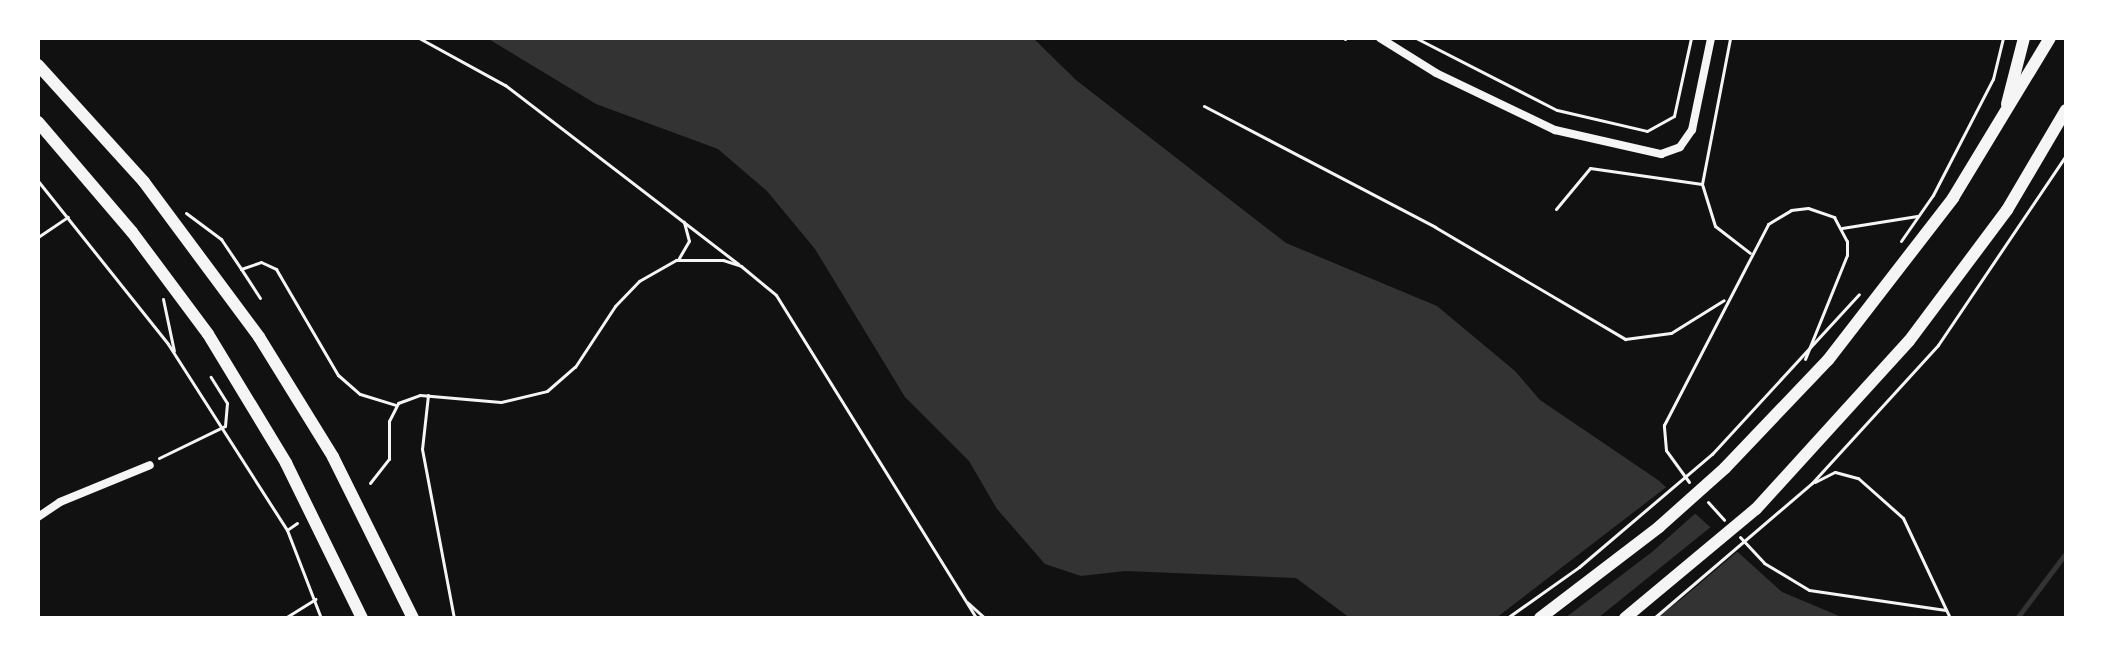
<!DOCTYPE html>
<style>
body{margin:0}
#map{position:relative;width:2104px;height:656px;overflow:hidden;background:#111;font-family:"Space Grotesk",sans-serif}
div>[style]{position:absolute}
.water>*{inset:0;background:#333}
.pier>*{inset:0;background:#111}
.stream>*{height:5px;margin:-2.5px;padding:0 2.5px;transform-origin:2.5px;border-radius:2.5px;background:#333}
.path>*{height:3px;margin:-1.5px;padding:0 1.5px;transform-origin:1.5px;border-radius:1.5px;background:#f5f5f5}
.minor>*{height:8px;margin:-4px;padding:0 4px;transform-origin:4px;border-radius:4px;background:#f5f5f5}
.primary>*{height:12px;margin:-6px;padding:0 6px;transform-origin:6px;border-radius:6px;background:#f5f5f5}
span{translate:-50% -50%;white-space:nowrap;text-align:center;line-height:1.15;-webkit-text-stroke:6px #fff;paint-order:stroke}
.frame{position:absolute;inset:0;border:40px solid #fff;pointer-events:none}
</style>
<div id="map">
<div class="water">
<div style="clip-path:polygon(487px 38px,1033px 38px,1076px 80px,1286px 243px,1437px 306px,1515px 371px,1540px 400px,1658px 480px,1782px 592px,1844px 618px,1350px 618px,1296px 578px,1125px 571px,1081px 576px,1045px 564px,997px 509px,969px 461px,905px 397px,815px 249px,767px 191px,718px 149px,596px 104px)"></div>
</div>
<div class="pier">
<div style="clip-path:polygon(1669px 485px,1697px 512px,1652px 552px,1565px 618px,1496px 618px)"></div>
<div style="clip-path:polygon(1712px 526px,1738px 551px,1684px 597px,1657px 618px,1598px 618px)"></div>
</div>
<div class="stream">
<div style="left:2017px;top:618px;width:81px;rotate:-53deg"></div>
</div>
<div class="path">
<div style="left:419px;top:38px;width:98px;rotate:28.7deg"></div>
<div style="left:505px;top:85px;width:294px;rotate:37.5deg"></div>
<div style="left:1416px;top:38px;width:158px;rotate:27.1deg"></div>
<div style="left:1557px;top:110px;width:92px;rotate:13.1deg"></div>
<div style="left:1647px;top:131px;width:31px;rotate:-29deg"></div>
<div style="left:1674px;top:116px;width:80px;rotate:-77.7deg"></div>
<div style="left:1345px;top:39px;width:1px;rotate:-90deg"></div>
<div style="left:1204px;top:106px;width:261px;rotate:27.6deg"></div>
<div style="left:1435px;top:227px;width:221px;rotate:30.5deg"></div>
<div style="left:1625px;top:339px;width:46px;rotate:-7.4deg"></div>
<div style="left:1671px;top:333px;width:62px;rotate:-31.9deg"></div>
<div style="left:38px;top:181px;width:208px;rotate:51.4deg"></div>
<div style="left:168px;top:344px;width:221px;rotate:57.4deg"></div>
<div style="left:1702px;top:184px;width:149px;rotate:-79.1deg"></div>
<div style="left:1556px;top:209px;width:53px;rotate:-50.3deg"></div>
<div style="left:1590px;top:168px;width:113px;rotate:8.1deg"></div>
<div style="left:1702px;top:184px;width:44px;rotate:72.8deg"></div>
<div style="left:1715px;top:226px;width:44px;rotate:37.6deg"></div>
<div style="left:186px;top:213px;width:44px;rotate:36.6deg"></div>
<div style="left:221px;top:239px;width:36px;rotate:56deg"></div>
<div style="left:1842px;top:228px;width:76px;rotate:-9.1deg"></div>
<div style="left:38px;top:237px;width:36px;rotate:-34deg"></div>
<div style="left:1901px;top:241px;width:56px;rotate:-55.2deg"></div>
<div style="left:1933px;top:195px;width:131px;rotate:-62.7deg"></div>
<div style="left:1993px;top:79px;width:42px;rotate:-76.3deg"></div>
<div style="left:679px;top:258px;width:20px;rotate:-60deg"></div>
<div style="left:689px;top:241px;width:20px;rotate:-105deg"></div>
<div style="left:260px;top:298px;width:35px;rotate:-123deg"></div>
<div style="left:241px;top:269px;width:21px;rotate:-19deg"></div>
<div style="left:261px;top:262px;width:17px;rotate:25deg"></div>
<div style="left:276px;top:269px;width:123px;rotate:59.7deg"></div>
<div style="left:338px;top:375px;width:29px;rotate:41deg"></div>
<div style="left:360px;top:394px;width:37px;rotate:17deg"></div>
<div style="left:163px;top:299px;width:53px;rotate:78.1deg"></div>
<div style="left:428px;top:395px;width:54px;rotate:96.3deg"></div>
<div style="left:422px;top:449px;width:172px;rotate:79.3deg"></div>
<div style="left:159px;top:458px;width:73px;rotate:-25.9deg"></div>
<div style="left:225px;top:426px;width:23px;rotate:-85deg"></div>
<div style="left:227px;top:403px;width:31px;rotate:-122deg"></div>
<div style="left:1689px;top:482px;width:39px;rotate:-126deg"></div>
<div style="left:1666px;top:450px;width:25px;rotate:-95deg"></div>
<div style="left:1664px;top:425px;width:226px;rotate:-62.6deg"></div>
<div style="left:1768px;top:224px;width:27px;rotate:-31deg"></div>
<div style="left:1791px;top:210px;width:17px;rotate:-7deg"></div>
<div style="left:1808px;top:208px;width:28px;rotate:19deg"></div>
<div style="left:1834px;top:217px;width:27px;rotate:62deg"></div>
<div style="left:1847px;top:241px;width:14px;rotate:90deg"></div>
<div style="left:1847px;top:255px;width:112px;rotate:112deg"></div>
<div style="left:1815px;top:482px;width:22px;rotate:-27deg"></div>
<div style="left:1835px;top:472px;width:24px;rotate:15deg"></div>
<div style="left:1858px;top:478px;width:60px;rotate:41.6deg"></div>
<div style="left:1903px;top:518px;width:110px;rotate:64.8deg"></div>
<div style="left:370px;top:483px;width:31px;rotate:-52deg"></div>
<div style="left:389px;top:459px;width:38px;rotate:-90deg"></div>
<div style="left:389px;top:421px;width:20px;rotate:-63deg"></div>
<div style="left:398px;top:403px;width:23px;rotate:-20deg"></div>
<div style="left:420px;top:395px;width:81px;rotate:4.9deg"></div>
<div style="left:501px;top:402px;width:47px;rotate:-13.4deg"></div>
<div style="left:547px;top:391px;width:37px;rotate:-41deg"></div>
<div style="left:575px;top:367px;width:73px;rotate:-56.7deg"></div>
<div style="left:615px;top:306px;width:35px;rotate:-46deg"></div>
<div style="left:639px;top:281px;width:43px;rotate:-29.6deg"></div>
<div style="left:676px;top:260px;width:47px"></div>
<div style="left:723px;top:260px;width:19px;rotate:18deg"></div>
<div style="left:741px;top:266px;width:45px;rotate:39.6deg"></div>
<div style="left:776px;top:295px;width:380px;rotate:58.2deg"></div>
<div style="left:1708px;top:502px;width:24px;rotate:48deg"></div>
<div style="left:297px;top:523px;width:12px;rotate:145deg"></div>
<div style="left:287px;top:530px;width:94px;rotate:68.9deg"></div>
<div style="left:1740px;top:537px;width:35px;rotate:47deg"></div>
<div style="left:1764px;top:563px;width:52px;rotate:31deg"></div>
<div style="left:1809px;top:590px;width:138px;rotate:8.3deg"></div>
<div style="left:967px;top:602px;width:24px;rotate:42deg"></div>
<div style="left:285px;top:618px;width:36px;rotate:-32deg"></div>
<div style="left:1507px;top:618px;width:88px;rotate:-35.3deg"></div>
<div style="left:1579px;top:567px;width:175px;rotate:-40.4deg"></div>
<div style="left:1712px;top:454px;width:217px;rotate:-47.4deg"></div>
<div style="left:1654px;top:618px;width:208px;rotate:-40.5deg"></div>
<div style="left:1812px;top:483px;width:187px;rotate:-47.6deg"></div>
<div style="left:1938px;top:345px;width:229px;rotate:-56deg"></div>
</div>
<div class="minor">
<div style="left:1380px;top:38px;width:66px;rotate:32deg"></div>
<div style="left:1436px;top:73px;width:132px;rotate:25.6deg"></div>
<div style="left:1555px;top:130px;width:109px;rotate:12.8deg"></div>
<div style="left:1661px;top:154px;width:20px;rotate:-20deg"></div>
<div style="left:1680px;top:147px;width:21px;rotate:-55deg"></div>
<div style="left:1692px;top:130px;width:94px;rotate:-78.3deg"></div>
<div style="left:38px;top:517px;width:27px;rotate:-34deg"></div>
<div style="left:60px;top:502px;width:97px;rotate:-22.3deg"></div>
</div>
<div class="primary">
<div style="left:38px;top:65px;width:158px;rotate:47.8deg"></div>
<div style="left:144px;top:182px;width:193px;rotate:53.4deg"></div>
<div style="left:259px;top:337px;width:141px;rotate:58.3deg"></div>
<div style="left:333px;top:457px;width:180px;rotate:63.6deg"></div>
<div style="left:2007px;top:104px;width:68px;rotate:-75.6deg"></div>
<div style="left:38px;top:122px;width:145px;rotate:49.5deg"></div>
<div style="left:132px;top:232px;width:127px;rotate:53.3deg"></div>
<div style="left:208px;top:334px;width:151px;rotate:58.8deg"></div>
<div style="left:286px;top:463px;width:173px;rotate:63.9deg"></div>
<div style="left:1540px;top:618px;width:150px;rotate:-37.4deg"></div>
<div style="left:1659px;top:527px;width:89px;rotate:-41.8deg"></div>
<div style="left:1725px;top:468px;width:149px;rotate:-46.4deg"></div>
<div style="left:1828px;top:360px;width:205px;rotate:-52.3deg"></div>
<div style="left:1953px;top:198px;width:187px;rotate:-58.8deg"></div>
<div style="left:1625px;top:618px;width:170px;rotate:-39.8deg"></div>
<div style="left:1756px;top:509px;width:227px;rotate:-47.7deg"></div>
<div style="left:1909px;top:341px;width:164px;rotate:-53.2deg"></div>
<div style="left:2007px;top:210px;width:116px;rotate:-59.5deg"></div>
</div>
<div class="frame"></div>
</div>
